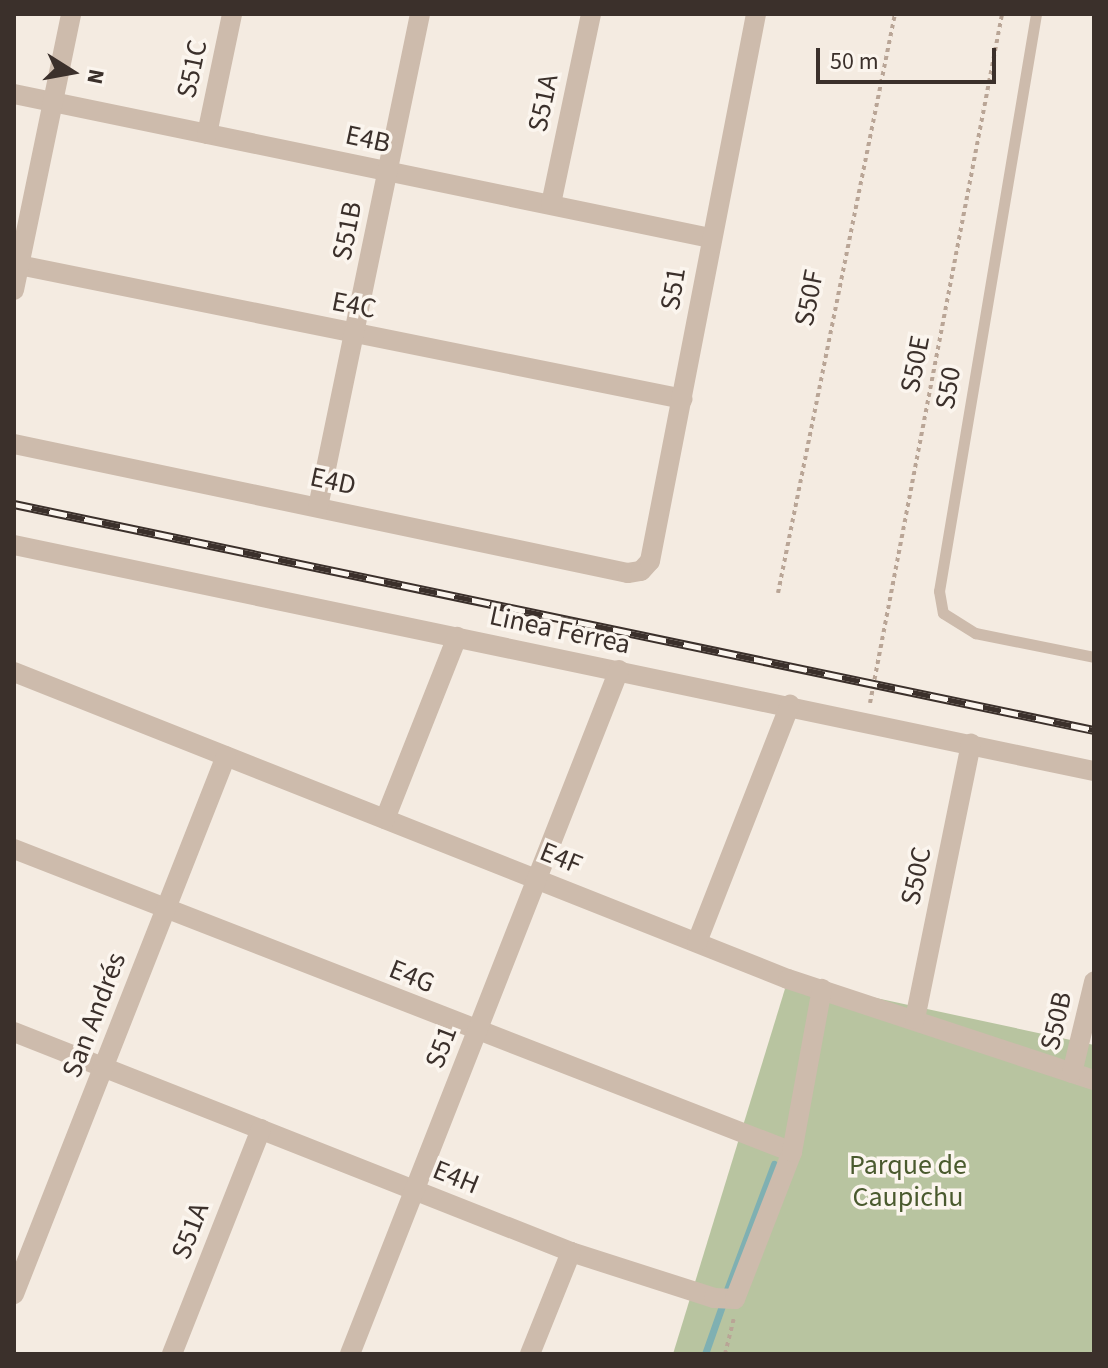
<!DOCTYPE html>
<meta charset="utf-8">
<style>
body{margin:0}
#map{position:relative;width:1108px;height:1368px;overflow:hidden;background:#f4ebe1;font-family:"Source Sans 3",sans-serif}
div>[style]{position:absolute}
.green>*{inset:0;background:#b8c4a0}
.stream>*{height:7px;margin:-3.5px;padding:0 3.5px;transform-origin:3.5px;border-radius:3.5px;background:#7fb0b2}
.path>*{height:4px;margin-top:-2px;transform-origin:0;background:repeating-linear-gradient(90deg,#b9a596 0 4px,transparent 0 8px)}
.lane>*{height:11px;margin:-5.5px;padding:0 5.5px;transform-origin:5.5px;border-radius:5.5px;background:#cdbbac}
.street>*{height:20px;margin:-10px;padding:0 10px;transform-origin:10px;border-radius:10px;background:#cdbbac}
.rail>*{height:9px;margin-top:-4.5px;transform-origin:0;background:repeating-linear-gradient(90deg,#fbf5ee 0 18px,#3b302b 0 36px);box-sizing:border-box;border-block:2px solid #3b302b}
span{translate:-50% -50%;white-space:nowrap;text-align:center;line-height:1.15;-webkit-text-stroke:7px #fbf5ee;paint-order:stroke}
.street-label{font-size:28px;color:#3b302b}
.park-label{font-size:28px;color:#4a5a2e}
.frame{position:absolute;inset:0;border:16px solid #3b302b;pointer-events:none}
.north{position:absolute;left:32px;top:32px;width:80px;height:80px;-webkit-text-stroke:6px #fbf5ee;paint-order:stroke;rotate:101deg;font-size:22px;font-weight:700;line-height:32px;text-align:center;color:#3b302b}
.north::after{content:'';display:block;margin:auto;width:28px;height:36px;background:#3b302b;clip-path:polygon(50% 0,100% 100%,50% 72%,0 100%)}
.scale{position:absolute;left:816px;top:48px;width:180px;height:36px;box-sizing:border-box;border:4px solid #3b302b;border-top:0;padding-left:10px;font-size:24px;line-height:28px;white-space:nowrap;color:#3b302b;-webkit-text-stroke:6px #fbf5ee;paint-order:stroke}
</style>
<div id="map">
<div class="green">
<div style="clip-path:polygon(788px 979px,1094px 1045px,1094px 1354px,673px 1354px)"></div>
</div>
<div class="stream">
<div style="left:725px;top:1295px;width:140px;rotate:-69.5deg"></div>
<div style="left:705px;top:1354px;width:54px;rotate:-70.6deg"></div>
</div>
<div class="path">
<div style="left:778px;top:593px;width:591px;rotate:-78.58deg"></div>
<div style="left:870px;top:703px;width:702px;rotate:-79.15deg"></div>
<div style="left:725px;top:1354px;width:36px;rotate:-76deg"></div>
</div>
<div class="lane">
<div style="left:1036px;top:14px;width:585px;rotate:99.54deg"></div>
<div style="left:939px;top:591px;width:22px;rotate:80deg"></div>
<div style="left:943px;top:613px;width:38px;rotate:32deg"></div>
<div style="left:975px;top:633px;width:121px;rotate:11.4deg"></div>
</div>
<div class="street">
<div style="left:14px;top:94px;width:711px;rotate:11.69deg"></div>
<div style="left:207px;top:134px;width:123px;rotate:-78.2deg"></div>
<div style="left:551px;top:204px;width:194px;rotate:-78.1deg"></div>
<div style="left:14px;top:264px;width:682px;rotate:11.41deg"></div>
<div style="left:14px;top:290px;width:282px;rotate:-78.3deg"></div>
<div style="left:14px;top:444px;width:627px;rotate:11.87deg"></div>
<div style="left:628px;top:573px;width:13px;rotate:-9deg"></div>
<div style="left:641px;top:571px;width:13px;rotate:-48deg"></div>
<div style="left:650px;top:561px;width:557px;rotate:-79.03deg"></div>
<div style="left:318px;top:507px;width:503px;rotate:-78.31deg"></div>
<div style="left:14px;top:545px;width:1103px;rotate:11.82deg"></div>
<div style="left:14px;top:672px;width:833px;rotate:21.64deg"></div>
<div style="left:788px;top:979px;width:322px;rotate:18.3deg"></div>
<div style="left:385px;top:819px;width:196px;rotate:-68.4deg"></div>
<div style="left:14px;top:849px;width:835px;rotate:21.28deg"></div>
<div style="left:697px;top:942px;width:255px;rotate:-68.6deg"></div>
<div style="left:915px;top:1019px;width:281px;rotate:-78.5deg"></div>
<div style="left:14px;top:1032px;width:599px;rotate:21.55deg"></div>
<div style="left:571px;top:1252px;width:150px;rotate:17.8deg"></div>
<div style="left:714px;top:1298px;width:21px;rotate:3deg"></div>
<div style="left:735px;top:1299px;width:158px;rotate:-68.8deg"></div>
<div style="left:792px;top:1152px;width:166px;rotate:-79.6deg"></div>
<div style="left:1072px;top:1073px;width:94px;rotate:-76.4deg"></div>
<div style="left:14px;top:1294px;width:578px;rotate:-68.49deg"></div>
<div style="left:172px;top:1354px;width:242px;rotate:-68.4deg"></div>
<div style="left:350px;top:1354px;width:735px;rotate:-68.53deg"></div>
<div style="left:530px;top:1354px;width:110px;rotate:-68.1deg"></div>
</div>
<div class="rail">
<div style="left:14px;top:504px;width:1103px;rotate:11.82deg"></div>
</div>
<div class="street-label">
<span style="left:192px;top:69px;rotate:-78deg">S51C</span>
<span style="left:543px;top:103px;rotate:-78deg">S51A</span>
<span style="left:368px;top:139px;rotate:12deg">E4B</span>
<span style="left:347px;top:231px;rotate:-79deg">S51B</span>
<span style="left:673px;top:289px;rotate:-81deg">S51</span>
<span style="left:809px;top:298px;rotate:-79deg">S50F</span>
<span style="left:354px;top:305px;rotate:11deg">E4C</span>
<span style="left:915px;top:364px;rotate:-79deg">S50E</span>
<span style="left:948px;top:388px;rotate:-81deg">S50</span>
<span style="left:333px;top:481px;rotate:12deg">E4D</span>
<span style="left:560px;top:630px;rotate:12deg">Linea Ferrea</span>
<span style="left:561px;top:858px;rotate:22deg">E4F</span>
<span style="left:916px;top:876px;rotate:-78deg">S50C</span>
<span style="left:412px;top:976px;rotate:22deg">E4G</span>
<span style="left:94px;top:1015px;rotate:-69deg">San Andrés</span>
<span style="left:1056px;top:1021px;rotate:-77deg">S50B</span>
<span style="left:441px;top:1047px;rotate:-69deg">S51</span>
<span style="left:456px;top:1177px;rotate:22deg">E4H</span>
<span style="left:190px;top:1231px;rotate:-69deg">S51A</span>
</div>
<div class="park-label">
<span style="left:908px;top:1181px">Parque de<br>Caupichu</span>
</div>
<div class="frame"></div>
<div class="north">N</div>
<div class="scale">50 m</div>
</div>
